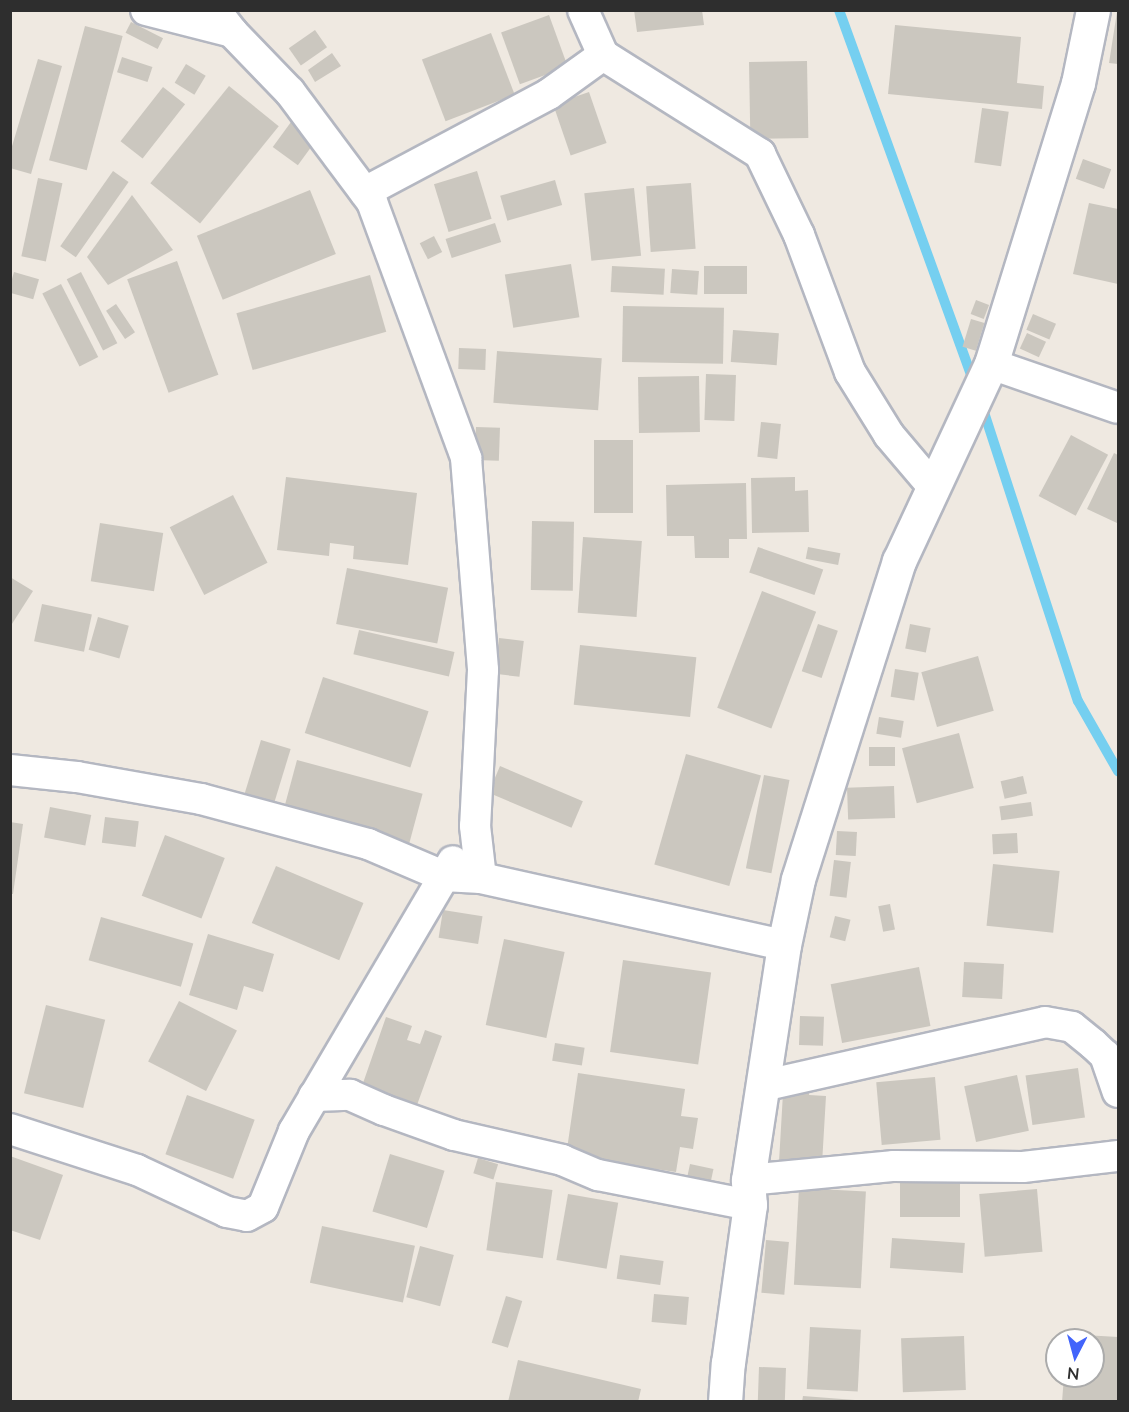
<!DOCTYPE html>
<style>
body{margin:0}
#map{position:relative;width:1129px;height:1412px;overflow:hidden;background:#efe9e1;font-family:Lato,sans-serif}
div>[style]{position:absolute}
.stream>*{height:10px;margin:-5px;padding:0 5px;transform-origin:5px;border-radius:5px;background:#75cff0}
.building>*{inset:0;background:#cbc7bf;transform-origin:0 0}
.roads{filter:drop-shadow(2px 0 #b4b7c1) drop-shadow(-2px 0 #b4b7c1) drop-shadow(0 2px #b4b7c1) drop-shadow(0 -2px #b4b7c1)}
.street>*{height:30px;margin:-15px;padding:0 15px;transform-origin:15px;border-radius:15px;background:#fff}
.secondary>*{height:33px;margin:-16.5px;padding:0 16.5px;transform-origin:16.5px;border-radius:16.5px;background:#fff}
span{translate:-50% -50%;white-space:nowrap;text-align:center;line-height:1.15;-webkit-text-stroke:6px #fff;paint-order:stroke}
.frame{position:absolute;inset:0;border:12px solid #2e2e2e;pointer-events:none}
.north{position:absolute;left:1045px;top:1328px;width:60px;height:60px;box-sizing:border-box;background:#fff;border:2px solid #ababab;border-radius:50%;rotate:186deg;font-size:16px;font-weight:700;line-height:24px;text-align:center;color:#2e2e2e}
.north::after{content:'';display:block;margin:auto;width:21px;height:27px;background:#4264fb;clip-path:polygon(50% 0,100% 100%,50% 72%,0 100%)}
</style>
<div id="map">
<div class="stream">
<div style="left:839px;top:10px;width:397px;rotate:70.1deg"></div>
<div style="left:981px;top:403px;width:313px;rotate:72deg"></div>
<div style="left:1078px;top:701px;width:81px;rotate:60.3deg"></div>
</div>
<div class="building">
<div style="clip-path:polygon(634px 10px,702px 10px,704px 25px,637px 32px)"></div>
<div style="clip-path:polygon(1117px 12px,1118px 12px,1118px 64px,1109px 63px)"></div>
<div style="left:549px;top:15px;width:55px;height:51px;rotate:70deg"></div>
<div style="left:131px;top:22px;width:36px;height:12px;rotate:27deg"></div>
<div style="clip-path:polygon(895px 25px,1021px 37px,1017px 83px,1044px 86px,1042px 109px,888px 94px)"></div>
<div style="left:85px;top:26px;width:39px;height:139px;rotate:15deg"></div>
<div style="left:315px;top:30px;width:21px;height:32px;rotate:55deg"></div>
<div style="left:491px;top:33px;width:66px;height:74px;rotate:69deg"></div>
<div style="clip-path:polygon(332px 53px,341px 66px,315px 82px,308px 70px)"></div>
<div style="left:122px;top:57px;width:32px;height:16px;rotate:18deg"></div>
<div style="clip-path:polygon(38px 59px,62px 66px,31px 174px,10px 168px,10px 153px)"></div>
<div style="left:807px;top:61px;width:77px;height:58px;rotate:89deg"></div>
<div style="left:186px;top:64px;width:23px;height:22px;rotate:31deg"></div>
<div style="left:229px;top:86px;width:64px;height:125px;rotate:39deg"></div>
<div style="left:163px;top:87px;width:28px;height:69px;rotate:38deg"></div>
<div style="left:589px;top:92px;width:54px;height:38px;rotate:71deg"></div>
<div style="left:982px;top:108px;width:27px;height:55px;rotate:8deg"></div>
<div style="left:291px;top:122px;width:31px;height:31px;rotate:36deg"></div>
<div style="left:1083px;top:159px;width:30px;height:21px;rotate:20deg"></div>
<div style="left:113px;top:171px;width:19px;height:92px;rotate:35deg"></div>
<div style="left:477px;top:171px;width:50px;height:45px;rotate:73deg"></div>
<div style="left:38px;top:178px;width:25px;height:80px;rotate:12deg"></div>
<div style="left:555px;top:180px;width:26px;height:57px;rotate:74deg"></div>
<div style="left:691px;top:183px;width:66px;height:45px;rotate:86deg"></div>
<div style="left:634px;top:188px;width:68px;height:50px;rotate:84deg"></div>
<div style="left:310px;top:190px;width:69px;height:122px;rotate:68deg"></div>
<div style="clip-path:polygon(132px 195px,173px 250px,108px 285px,87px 257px)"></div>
<div style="clip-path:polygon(1089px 203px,1118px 209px,1118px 284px,1073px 274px)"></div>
<div style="left:495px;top:223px;width:20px;height:52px;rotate:72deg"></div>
<div style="left:434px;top:236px;width:18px;height:16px;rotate:63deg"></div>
<div style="left:177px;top:261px;width:121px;height:53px;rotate:70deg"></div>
<div style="left:571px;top:264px;width:54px;height:67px;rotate:81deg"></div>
<div style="left:612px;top:266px;width:53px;height:26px;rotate:3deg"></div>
<div style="left:704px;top:266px;width:43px;height:28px"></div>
<div style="left:672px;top:269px;width:27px;height:24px;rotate:4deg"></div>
<div style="left:14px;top:272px;width:26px;height:21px;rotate:16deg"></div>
<div style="left:81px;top:272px;width:80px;height:16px;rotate:63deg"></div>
<div style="left:370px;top:275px;width:59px;height:139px;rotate:74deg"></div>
<div style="left:61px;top:284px;width:82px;height:21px;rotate:63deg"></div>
<div style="left:976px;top:300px;width:14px;height:15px;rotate:21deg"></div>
<div style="left:116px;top:304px;width:34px;height:12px;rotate:56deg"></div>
<div style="left:623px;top:306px;width:101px;height:56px;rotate:1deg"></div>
<div style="left:1033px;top:314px;width:25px;height:17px;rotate:23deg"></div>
<div style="left:971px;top:319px;width:14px;height:29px;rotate:17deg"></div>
<div style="left:733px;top:330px;width:46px;height:32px;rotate:4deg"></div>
<div style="left:1027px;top:333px;width:21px;height:17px;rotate:25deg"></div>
<div style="left:459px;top:348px;width:27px;height:21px;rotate:2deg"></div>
<div style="left:497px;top:351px;width:105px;height:52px;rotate:4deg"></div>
<div style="left:706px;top:374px;width:30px;height:46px;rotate:2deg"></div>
<div style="left:699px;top:376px;width:56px;height:61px;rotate:89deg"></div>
<div style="left:761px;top:422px;width:20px;height:35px;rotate:6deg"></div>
<div style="left:476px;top:427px;width:24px;height:33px;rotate:2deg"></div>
<div style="left:1071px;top:435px;width:42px;height:69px;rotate:28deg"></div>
<div style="left:594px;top:440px;width:39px;height:73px"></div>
<div style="clip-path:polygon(1114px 453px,1118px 455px,1117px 523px,1087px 509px)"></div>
<div style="clip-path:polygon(286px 477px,417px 493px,408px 565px,353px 559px,354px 546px,330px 543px,329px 556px,277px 550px)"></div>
<div style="clip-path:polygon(795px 477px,795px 491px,808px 490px,809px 532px,752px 533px,751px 478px)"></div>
<div style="clip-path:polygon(746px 483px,747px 539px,729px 539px,729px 558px,695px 558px,694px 536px,667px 536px,666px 485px)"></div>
<div style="left:233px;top:495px;width:76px;height:71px;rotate:63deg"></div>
<div style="left:532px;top:521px;width:42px;height:69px;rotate:1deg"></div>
<div style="left:100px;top:523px;width:64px;height:59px;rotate:9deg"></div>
<div style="left:583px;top:537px;width:59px;height:76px;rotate:4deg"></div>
<div style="left:758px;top:547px;width:69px;height:27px;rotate:19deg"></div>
<div style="left:808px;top:547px;width:33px;height:12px;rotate:11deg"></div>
<div style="left:347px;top:568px;width:103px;height:57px;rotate:11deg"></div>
<div style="clip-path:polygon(10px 577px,33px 591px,10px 627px)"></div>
<div style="left:762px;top:591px;width:58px;height:125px;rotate:21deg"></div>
<div style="left:42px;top:604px;width:51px;height:38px;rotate:12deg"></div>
<div style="left:98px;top:617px;width:32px;height:34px;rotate:16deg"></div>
<div style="left:818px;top:624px;width:21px;height:50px;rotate:19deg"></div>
<div style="left:910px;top:624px;width:21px;height:25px;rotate:11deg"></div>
<div style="left:359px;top:630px;width:98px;height:25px;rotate:13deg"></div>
<div style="left:499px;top:638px;width:25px;height:36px;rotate:7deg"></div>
<div style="left:580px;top:645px;width:117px;height:60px;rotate:6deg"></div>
<div style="left:978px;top:656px;width:57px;height:59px;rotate:74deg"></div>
<div style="left:895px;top:669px;width:24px;height:28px;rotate:9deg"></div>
<div style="left:323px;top:677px;width:111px;height:59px;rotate:18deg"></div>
<div style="left:879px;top:717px;width:25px;height:17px;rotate:9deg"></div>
<div style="left:959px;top:733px;width:57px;height:59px;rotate:75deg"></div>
<div style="left:261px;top:740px;width:31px;height:69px;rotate:17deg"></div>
<div style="left:895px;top:747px;width:19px;height:26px;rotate:90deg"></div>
<div style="left:686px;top:754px;width:78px;height:115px;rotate:16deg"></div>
<div style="left:297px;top:760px;width:130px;height:58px;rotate:15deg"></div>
<div style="left:500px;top:766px;width:90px;height:29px;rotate:23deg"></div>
<div style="left:764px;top:775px;width:26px;height:95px;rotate:11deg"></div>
<div style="left:1023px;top:776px;width:18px;height:23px;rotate:77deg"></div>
<div style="left:894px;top:786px;width:32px;height:47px;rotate:88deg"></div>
<div style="left:1031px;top:802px;width:14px;height:32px;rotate:82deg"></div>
<div style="left:50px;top:807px;width:42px;height:31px;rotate:11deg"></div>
<div style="left:105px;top:817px;width:34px;height:26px;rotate:7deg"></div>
<div style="clip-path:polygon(10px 822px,23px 824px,13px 894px,10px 894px)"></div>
<div style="left:837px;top:831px;width:20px;height:24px;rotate:3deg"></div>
<div style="left:1017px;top:833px;width:20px;height:25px;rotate:87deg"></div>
<div style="left:165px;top:835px;width:64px;height:65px;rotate:21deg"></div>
<div style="left:834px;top:860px;width:17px;height:36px;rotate:7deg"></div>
<div style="left:993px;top:864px;width:67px;height:62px;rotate:6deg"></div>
<div style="left:276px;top:866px;width:95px;height:62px;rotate:23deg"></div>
<div style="left:890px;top:904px;width:26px;height:12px;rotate:79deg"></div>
<div style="left:443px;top:910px;width:40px;height:28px;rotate:9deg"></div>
<div style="left:835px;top:916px;width:16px;height:22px;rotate:14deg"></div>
<div style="left:101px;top:917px;width:96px;height:45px;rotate:16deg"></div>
<div style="clip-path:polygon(208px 934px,274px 954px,263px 992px,244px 986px,237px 1010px,189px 995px)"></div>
<div style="left:504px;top:939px;width:62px;height:88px;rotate:12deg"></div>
<div style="left:623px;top:960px;width:89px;height:93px;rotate:8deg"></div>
<div style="left:964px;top:962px;width:40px;height:35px;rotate:3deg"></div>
<div style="left:919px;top:967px;width:60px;height:90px;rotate:79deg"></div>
<div style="left:179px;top:1001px;width:65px;height:68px;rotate:27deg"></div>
<div style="left:46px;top:1005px;width:61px;height:91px;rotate:14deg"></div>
<div style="left:800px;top:1016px;width:24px;height:29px;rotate:2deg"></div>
<div style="clip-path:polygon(386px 1017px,412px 1026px,407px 1040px,420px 1044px,425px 1030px,442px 1036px,417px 1105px,362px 1086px)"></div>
<div style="left:555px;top:1043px;width:30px;height:18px;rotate:9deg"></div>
<div style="left:1078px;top:1068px;width:50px;height:53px;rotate:82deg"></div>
<div style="clip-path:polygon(578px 1073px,685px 1089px,681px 1116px,698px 1118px,693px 1149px,680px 1147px,676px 1172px,566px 1156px)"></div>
<div style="left:1017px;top:1075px;width:57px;height:54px;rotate:78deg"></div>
<div style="left:935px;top:1077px;width:63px;height:59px;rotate:85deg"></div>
<div style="clip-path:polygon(796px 1084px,810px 1085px,809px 1095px,826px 1096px,822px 1164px,779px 1162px,783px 1093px,795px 1094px)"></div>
<div style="left:187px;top:1095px;width:72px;height:63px;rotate:20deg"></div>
<div style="left:390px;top:1154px;width:57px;height:60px;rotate:17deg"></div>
<div style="clip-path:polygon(10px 1156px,63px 1175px,40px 1240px,10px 1230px)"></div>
<div style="left:478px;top:1158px;width:21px;height:16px;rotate:17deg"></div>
<div style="left:690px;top:1164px;width:24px;height:21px;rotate:12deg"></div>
<div style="left:900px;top:1174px;width:60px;height:43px"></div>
<div style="left:496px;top:1182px;width:57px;height:69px;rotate:8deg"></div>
<div style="left:799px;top:1188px;width:67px;height:97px;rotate:3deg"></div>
<div style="left:1037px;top:1189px;width:63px;height:58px;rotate:85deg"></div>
<div style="left:568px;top:1194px;width:51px;height:67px;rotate:10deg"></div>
<div style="left:322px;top:1226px;width:95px;height:58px;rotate:12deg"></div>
<div style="left:892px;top:1238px;width:73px;height:30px;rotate:4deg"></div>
<div style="left:766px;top:1240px;width:23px;height:53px;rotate:5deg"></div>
<div style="left:420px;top:1246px;width:35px;height:53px;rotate:15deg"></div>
<div style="left:620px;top:1255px;width:44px;height:24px;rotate:8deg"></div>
<div style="left:654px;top:1294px;width:35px;height:28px;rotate:5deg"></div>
<div style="left:506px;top:1296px;width:17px;height:49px;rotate:17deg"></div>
<div style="left:810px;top:1327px;width:51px;height:62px;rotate:3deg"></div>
<div style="clip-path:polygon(1067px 1334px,1118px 1337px,1118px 1402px,1062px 1402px,1064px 1376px,1093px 1376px,1093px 1340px,1066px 1340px)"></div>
<div style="left:964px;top:1336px;width:54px;height:63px;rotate:88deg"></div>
<div style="clip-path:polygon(518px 1360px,641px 1389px,638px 1402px,508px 1402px)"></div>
<div style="left:759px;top:1367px;width:27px;height:35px;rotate:2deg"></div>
<div style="clip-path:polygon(803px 1396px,855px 1400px,855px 1402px,802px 1402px)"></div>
</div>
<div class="roads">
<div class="street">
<div style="left:146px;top:10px;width:89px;rotate:14.3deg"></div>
<div style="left:215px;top:10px;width:28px;rotate:52deg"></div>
<div style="left:232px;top:32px;width:83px;rotate:46deg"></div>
<div style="left:290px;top:92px;width:137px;rotate:53.3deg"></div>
<div style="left:372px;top:202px;width:273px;rotate:69.8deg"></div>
<div style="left:466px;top:458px;width:213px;rotate:85.4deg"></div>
<div style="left:483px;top:670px;width:156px;rotate:92.9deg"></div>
<div style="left:475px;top:826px;width:52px;rotate:83.4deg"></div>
<div style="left:583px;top:10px;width:49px;rotate:66deg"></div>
<div style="left:365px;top:192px;width:208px;rotate:-28deg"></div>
<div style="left:549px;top:94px;width:67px;rotate:-35.8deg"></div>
<div style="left:603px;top:55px;width:186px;rotate:32.2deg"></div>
<div style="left:760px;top:154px;width:90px;rotate:64.3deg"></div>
<div style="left:799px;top:235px;width:146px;rotate:69.6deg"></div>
<div style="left:850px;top:372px;width:74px;rotate:58.2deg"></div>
<div style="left:889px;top:435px;width:70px;rotate:49.7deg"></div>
<div style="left:991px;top:364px;width:134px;rotate:19.1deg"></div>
<div style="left:10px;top:770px;width:67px;rotate:6deg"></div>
<div style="left:77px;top:777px;width:126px;rotate:10.1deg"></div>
<div style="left:201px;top:799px;width:173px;rotate:15.1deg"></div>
<div style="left:368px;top:844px;width:82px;rotate:23.1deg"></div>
<div style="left:443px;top:876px;width:38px;rotate:3deg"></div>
<div style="left:481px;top:878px;width:310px;rotate:12.5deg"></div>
<div style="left:762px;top:1086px;width:290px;rotate:-12.7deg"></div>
<div style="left:1045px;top:1022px;width:27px;rotate:10deg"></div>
<div style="left:1072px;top:1027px;width:27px;rotate:39deg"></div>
<div style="left:1093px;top:1044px;width:16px;rotate:43deg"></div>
<div style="left:1105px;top:1055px;width:39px;rotate:71deg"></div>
<div style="left:314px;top:1096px;width:36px;rotate:-2deg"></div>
<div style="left:350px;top:1095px;width:37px;rotate:24deg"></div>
<div style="left:384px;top:1110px;width:74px;rotate:19.7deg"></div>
<div style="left:454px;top:1135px;width:111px;rotate:13deg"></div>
<div style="left:562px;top:1160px;width:39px;rotate:23deg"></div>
<div style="left:598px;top:1175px;width:155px;rotate:11.2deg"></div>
<div style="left:10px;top:1129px;width:133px;rotate:17.9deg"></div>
<div style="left:137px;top:1170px;width:99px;rotate:25deg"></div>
<div style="left:227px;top:1212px;width:20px;rotate:11deg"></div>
<div style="left:247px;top:1216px;width:18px;rotate:-29deg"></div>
<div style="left:263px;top:1207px;width:82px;rotate:-67.8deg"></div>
<div style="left:294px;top:1131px;width:313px;rotate:-59.5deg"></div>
<div style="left:748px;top:1180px;width:147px;rotate:-5.5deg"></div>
<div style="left:894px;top:1166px;width:129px;rotate:0.4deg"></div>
<div style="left:1023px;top:1167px;width:96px;rotate:-6.6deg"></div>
</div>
<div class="secondary">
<div style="left:725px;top:1402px;width:39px;rotate:-86deg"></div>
<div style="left:728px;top:1363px;width:160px;rotate:-82.1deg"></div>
<div style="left:750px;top:1205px;width:25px;rotate:-95deg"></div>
<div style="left:748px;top:1180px;width:238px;rotate:-81.3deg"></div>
<div style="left:784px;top:945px;width:67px;rotate:-78deg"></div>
<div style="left:798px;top:879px;width:334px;rotate:-72.4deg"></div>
<div style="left:899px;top:561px;width:217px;rotate:-65deg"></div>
<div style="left:991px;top:364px;width:294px;rotate:-72.8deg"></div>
<div style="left:1078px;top:83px;width:75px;rotate:-78.4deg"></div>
</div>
</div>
<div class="frame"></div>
<div class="north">N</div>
</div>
